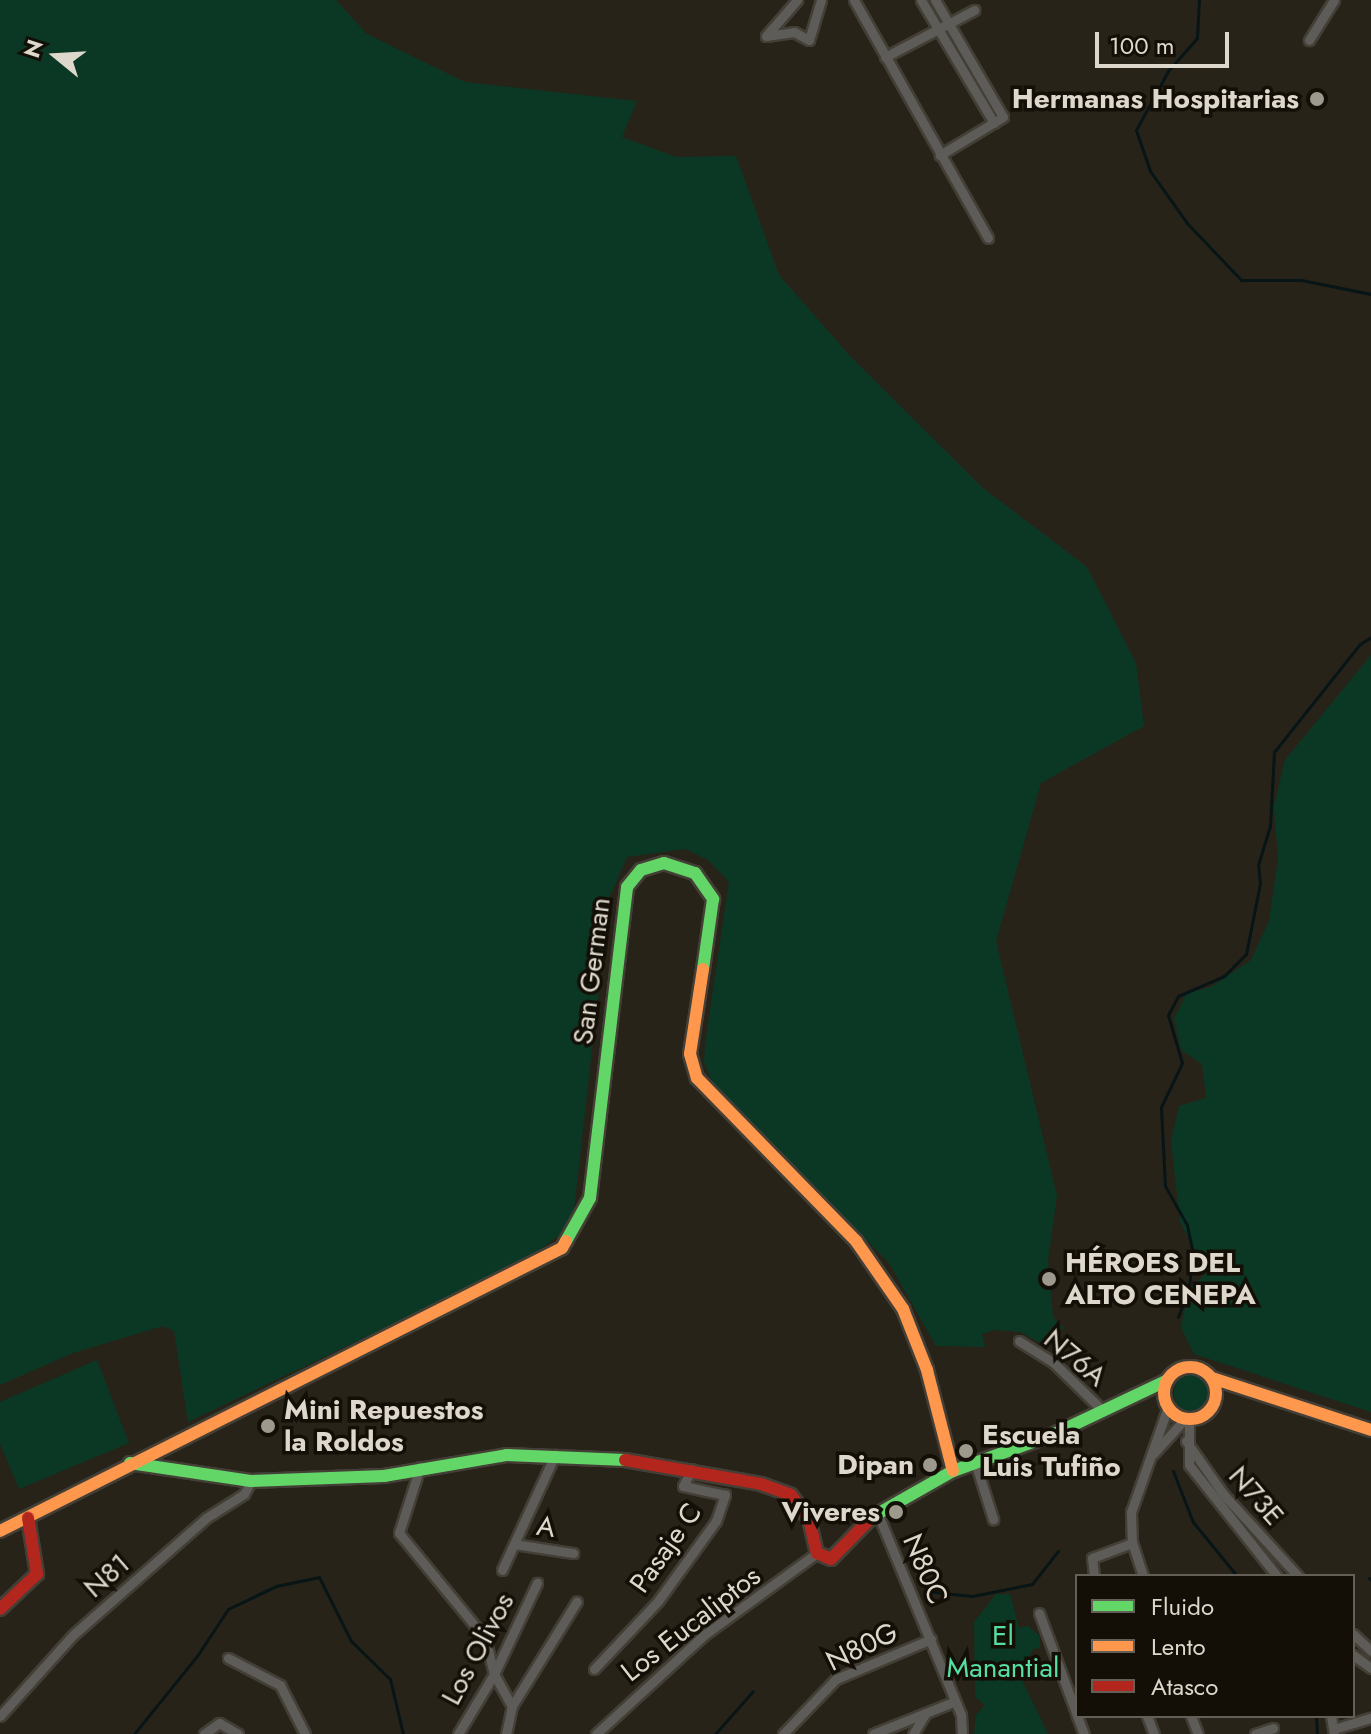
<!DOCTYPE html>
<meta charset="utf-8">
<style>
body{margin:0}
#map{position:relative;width:1371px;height:1734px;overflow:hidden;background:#282318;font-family:Jost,sans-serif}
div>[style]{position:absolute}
.green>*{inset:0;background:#0b3824}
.round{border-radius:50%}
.stream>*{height:3px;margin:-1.5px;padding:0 1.5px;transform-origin:1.5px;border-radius:1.5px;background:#071516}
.roads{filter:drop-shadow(2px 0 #433f36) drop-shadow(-2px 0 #433f36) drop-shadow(0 2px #433f36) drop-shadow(0 -2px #433f36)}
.street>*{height:9px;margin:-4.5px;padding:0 4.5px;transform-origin:4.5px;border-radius:4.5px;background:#5e5c58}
.fast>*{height:12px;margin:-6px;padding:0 6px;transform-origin:6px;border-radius:6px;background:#63d668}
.slow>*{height:12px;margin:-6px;padding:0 6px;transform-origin:6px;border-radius:6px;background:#ff974d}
.slow>.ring{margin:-6px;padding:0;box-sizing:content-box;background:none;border:12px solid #ff974d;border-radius:50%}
.jam>*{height:12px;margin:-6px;padding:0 6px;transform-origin:6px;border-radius:6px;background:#b3261e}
.dots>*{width:22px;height:22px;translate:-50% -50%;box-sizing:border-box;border:4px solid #130f07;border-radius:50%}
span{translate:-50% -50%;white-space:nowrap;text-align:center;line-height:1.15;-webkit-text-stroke:7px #130f07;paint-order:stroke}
.poi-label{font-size:28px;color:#ded8cc;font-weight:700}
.right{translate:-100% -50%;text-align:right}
.left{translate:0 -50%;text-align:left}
.street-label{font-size:28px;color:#ded8cc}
.park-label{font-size:28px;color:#57dea2}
.legend{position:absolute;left:1075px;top:1574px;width:280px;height:144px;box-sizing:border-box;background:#130f07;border:2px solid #645f56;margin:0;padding:10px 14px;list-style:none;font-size:24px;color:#ded8cc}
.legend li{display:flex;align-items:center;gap:16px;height:40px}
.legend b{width:40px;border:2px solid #645f56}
.north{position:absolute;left:16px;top:16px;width:80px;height:80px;-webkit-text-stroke:6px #130f07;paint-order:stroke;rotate:288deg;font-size:22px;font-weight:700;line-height:32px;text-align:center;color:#ded8cc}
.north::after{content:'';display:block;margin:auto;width:28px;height:36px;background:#ded8cc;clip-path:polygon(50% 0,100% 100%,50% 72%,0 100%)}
.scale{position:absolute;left:1095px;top:32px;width:134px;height:36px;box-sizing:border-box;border:4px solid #ded8cc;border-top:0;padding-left:10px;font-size:24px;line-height:28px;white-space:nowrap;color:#ded8cc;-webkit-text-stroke:6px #130f07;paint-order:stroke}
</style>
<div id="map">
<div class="green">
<div style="clip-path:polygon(0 0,336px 0,367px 34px,465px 82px,637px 101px,622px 137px,676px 157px,736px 156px,779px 275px,851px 357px,983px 488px,1087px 567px,1136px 663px,1144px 726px,1041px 783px,996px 941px,1057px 1196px,1048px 1260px,1053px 1317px,1064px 1328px,1051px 1335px,1048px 1347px,1020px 1332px,994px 1330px,982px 1334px,985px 1347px,936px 1346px,889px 1263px,714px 1086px,704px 1062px,705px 1043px,729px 882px,708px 860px,685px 849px,627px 857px,609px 898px,574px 1210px,561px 1234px,524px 1261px,188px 1422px,174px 1331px,163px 1326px,73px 1353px,0 1385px)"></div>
<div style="clip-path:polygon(1371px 655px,1371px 1412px,1194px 1354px,1181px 1328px,1189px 1288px,1207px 1273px,1180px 1222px,1171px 1141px,1179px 1106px,1206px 1098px,1202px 1064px,1181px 1050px,1174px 1018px,1187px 993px,1211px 987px,1251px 960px,1269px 921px,1278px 859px,1274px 806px,1285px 760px)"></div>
<div style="clip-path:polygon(97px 1360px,129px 1443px,19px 1489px,0 1444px,0 1402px)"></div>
<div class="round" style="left:1174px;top:1374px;width:38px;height:38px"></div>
<div style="clip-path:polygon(996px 1594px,1010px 1594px,1019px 1628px,1028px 1626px,1040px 1636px,1040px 1647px,1032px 1650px,1022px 1680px,1048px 1734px,974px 1734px,976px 1715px,985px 1705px,975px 1697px,974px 1622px)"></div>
</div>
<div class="stream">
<div style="left:1199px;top:0;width:38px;rotate:93deg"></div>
<div style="left:1197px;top:38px;width:44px;rotate:131.3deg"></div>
<div style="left:1168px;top:71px;width:67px;rotate:118.5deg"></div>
<div style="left:1136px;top:130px;width:43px;rotate:71.1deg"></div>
<div style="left:1150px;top:171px;width:64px;rotate:54.6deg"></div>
<div style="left:1187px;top:223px;width:79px;rotate:46.5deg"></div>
<div style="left:1241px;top:280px;width:60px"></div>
<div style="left:1301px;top:280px;width:71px;rotate:11.3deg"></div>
<div style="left:1178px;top:1317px;width:30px;rotate:-69deg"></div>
<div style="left:1189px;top:1289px;width:40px;rotate:-85.7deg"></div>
<div style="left:1192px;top:1249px;width:25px;rotate:-102deg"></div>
<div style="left:1187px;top:1225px;width:45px;rotate:-119.4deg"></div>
<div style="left:1165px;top:1186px;width:79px;rotate:-92.9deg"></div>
<div style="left:1161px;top:1107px;width:49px;rotate:-64.5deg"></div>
<div style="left:1182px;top:1063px;width:50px;rotate:-106.3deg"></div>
<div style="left:1168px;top:1015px;width:21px;rotate:-62deg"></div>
<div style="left:1178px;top:996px;width:50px;rotate:-23.5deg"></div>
<div style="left:1224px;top:976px;width:31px;rotate:-45deg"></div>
<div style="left:1246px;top:954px;width:72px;rotate:-78.8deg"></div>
<div style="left:1260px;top:883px;width:18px;rotate:-96deg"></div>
<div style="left:1258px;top:865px;width:41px;rotate:-72.9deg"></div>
<div style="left:1270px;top:826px;width:74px;rotate:-86.9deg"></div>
<div style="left:1274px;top:752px;width:138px;rotate:-51.5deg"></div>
<div style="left:1360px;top:644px;width:13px;rotate:-32deg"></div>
<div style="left:1173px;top:1471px;width:55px;rotate:68.6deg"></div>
<div style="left:1193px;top:1522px;width:70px;rotate:50.8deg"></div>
<div style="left:1369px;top:1578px;width:3px;rotate:45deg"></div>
<div style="left:934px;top:1592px;width:38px;rotate:6deg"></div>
<div style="left:972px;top:1596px;width:61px;rotate:-11.3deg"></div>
<div style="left:1032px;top:1584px;width:42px;rotate:-51.8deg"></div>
<div style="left:1316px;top:1716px;width:18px;rotate:87deg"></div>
<div style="left:134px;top:1734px;width:100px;rotate:-51.1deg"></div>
<div style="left:197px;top:1656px;width:56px;rotate:-56.6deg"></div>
<div style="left:228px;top:1609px;width:53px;rotate:-25.6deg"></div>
<div style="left:276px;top:1586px;width:44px;rotate:-11.8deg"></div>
<div style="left:319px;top:1577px;width:72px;rotate:63.4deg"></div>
<div style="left:351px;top:1641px;width:54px;rotate:44.3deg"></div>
<div style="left:390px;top:1679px;width:57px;rotate:76.7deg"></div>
<div style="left:715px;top:1734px;width:57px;rotate:-48.5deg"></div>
</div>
<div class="roads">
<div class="street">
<div style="left:854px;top:0;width:273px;rotate:60.6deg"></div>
<div style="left:921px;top:0;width:143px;rotate:59.3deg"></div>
<div style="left:935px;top:0;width:135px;rotate:59.8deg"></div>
<div style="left:1003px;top:117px;width:74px;rotate:148.9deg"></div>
<div style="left:766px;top:36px;width:28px;rotate:-8deg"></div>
<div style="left:794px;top:32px;width:17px;rotate:28deg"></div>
<div style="left:809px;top:40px;width:42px;rotate:-73.3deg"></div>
<div style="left:766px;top:36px;width:48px;rotate:-49.3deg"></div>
<div style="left:1309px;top:40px;width:47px;rotate:-58deg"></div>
<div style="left:885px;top:57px;width:101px;rotate:-27.8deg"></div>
<div style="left:1019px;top:1341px;width:40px;rotate:32deg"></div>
<div style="left:1053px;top:1362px;width:69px;rotate:44.4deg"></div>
<div style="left:1189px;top:1420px;width:45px;rotate:90deg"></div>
<div style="left:1189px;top:1465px;width:142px;rotate:51.6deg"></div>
<div style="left:1186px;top:1441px;width:66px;rotate:54.9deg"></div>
<div style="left:1224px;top:1495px;width:110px;rotate:47.6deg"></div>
<div style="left:1153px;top:1454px;width:47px;rotate:-47.6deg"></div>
<div style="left:976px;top:1465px;width:57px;rotate:72.5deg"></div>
<div style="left:420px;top:1467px;width:69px;rotate:107.7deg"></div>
<div style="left:399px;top:1533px;width:136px;rotate:50.7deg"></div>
<div style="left:485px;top:1638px;width:37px;rotate:76deg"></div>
<div style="left:494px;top:1674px;width:37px;rotate:61deg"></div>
<div style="left:512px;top:1706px;width:29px;rotate:102deg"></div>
<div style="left:877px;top:1512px;width:220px;rotate:67.5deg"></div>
<div style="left:961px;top:1715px;width:19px;rotate:87deg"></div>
<div style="left:514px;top:1544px;width:60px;rotate:8.7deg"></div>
<div style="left:502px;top:1570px;width:127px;rotate:-65.3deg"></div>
<div style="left:1094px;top:1576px;width:18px;rotate:-96deg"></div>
<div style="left:1092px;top:1558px;width:43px;rotate:-20.6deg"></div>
<div style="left:1143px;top:1576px;width:35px;rotate:-108deg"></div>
<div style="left:1132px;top:1543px;width:31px;rotate:-92deg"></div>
<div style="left:1131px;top:1512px;width:111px;rotate:-70.6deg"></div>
<div style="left:1039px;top:1613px;width:109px;rotate:69.6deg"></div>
<div style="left:1353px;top:1634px;width:25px;rotate:43deg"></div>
<div style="left:1353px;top:1655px;width:22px;rotate:36deg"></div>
<div style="left:228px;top:1658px;width:59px;rotate:27.4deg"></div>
<div style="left:280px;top:1685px;width:55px;rotate:63deg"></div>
<div style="left:594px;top:1669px;width:93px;rotate:-46.7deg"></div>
<div style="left:658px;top:1601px;width:99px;rotate:-54.1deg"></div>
<div style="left:716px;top:1521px;width:28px;rotate:-71deg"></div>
<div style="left:725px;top:1495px;width:43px;rotate:-167.9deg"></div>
<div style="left:683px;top:1486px;width:19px;rotate:-62deg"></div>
<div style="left:512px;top:1706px;width:123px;rotate:-58.2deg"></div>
<div style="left:0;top:1716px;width:109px;rotate:-48deg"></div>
<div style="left:73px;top:1635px;width:177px;rotate:-41.3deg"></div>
<div style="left:206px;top:1518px;width:45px;rotate:-32.3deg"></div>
<div style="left:244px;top:1494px;width:15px;rotate:-62deg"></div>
<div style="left:1077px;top:1716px;width:19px;rotate:69deg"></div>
<div style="left:1147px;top:1716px;width:19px;rotate:69deg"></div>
<div style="left:1191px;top:1716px;width:19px;rotate:69deg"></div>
<div style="left:1331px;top:1716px;width:18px;rotate:81deg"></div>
<div style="left:1334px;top:1729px;width:39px;rotate:-17deg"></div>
<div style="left:204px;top:1734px;width:19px;rotate:-36deg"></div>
<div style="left:219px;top:1723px;width:22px;rotate:30deg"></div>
<div style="left:458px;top:1734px;width:70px;rotate:-59deg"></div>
<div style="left:494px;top:1674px;width:101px;rotate:-64.7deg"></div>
<div style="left:596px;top:1734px;width:147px;rotate:-42.5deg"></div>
<div style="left:704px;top:1635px;width:140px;rotate:-36deg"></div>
<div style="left:783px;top:1734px;width:76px;rotate:-46.1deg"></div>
<div style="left:836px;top:1679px;width:103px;rotate:-22.8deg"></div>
<div style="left:873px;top:1734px;width:86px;rotate:-21.8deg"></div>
<div style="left:913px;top:1734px;width:23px;rotate:-59deg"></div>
<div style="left:1255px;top:1734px;width:19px;rotate:-18deg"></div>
</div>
<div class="fast">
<div style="left:566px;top:1241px;width:49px;rotate:-60.8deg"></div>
<div style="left:590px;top:1198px;width:313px;rotate:-83.2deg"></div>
<div style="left:627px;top:887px;width:22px;rotate:-51deg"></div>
<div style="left:641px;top:870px;width:24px;rotate:-17deg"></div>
<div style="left:664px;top:863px;width:33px;rotate:18deg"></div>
<div style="left:695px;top:873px;width:32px;rotate:55deg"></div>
<div style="left:713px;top:899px;width:71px;rotate:98.1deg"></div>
<div style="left:130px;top:1463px;width:122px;rotate:8.5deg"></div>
<div style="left:251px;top:1481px;width:133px;rotate:-2.2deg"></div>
<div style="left:384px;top:1476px;width:125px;rotate:-9.7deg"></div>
<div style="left:507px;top:1455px;width:118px;rotate:2.4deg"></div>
<div style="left:872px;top:1517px;width:93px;rotate:-29.6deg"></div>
<div style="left:953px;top:1471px;width:105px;rotate:-20deg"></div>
<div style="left:1052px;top:1435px;width:128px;rotate:-25.4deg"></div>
</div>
<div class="slow">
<div style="left:703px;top:969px;width:86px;rotate:98.7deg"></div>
<div style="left:690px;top:1054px;width:25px;rotate:74deg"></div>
<div style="left:697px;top:1078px;width:228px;rotate:45.7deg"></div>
<div style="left:856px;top:1241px;width:83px;rotate:55.3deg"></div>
<div style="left:903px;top:1309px;width:66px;rotate:68.5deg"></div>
<div style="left:927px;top:1370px;width:104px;rotate:75.6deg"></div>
<div class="ring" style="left:1164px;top:1367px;width:40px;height:40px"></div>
<div style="left:1212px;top:1378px;width:167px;rotate:18.1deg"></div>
<div style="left:0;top:1531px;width:629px;rotate:-26.73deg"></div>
<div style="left:562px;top:1248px;width:8px;rotate:-60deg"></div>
</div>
<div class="jam">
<div style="left:625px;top:1460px;width:138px;rotate:10deg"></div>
<div style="left:761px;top:1484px;width:32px;rotate:20deg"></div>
<div style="left:791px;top:1495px;width:30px;rotate:53deg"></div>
<div style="left:809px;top:1519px;width:35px;rotate:77deg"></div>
<div style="left:817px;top:1553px;width:15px;rotate:23deg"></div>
<div style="left:831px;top:1559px;width:59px;rotate:-45.7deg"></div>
<div style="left:0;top:1609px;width:51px;rotate:-43.4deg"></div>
<div style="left:37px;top:1574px;width:57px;rotate:-99.1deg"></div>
</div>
</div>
<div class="dots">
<div style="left:1317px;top:99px;background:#9e998d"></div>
<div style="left:1049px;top:1279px;background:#9e998d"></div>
<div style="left:268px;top:1426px;background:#9e998d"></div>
<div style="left:966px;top:1451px;background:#9e998d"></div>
<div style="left:930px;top:1465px;background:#9e998d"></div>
<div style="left:896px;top:1512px;background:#9e998d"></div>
</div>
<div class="poi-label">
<span class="right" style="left:1299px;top:99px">Hermanas Hospitarias</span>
<span class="left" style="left:1065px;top:1279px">HÉROES DEL<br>ALTO CENEPA</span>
<span class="left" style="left:284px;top:1426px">Mini Repuestos<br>la Roldos</span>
<span class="left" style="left:982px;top:1451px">Escuela<br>Luis Tufiño</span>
<span class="right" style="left:914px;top:1465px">Dipan</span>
<span class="right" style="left:880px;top:1512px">Viveres</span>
</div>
<div class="street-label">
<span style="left:592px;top:971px;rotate:-83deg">San German</span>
<span style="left:1075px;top:1358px;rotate:40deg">N76A</span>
<span style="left:1256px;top:1496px;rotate:49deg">N73E</span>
<span style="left:546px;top:1527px;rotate:8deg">A</span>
<span style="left:666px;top:1548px;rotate:-55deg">Pasaje C</span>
<span style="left:925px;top:1569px;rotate:67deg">N80C</span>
<span style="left:107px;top:1576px;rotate:-41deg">N81</span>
<span style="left:691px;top:1624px;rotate:-38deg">Los Eucaliptos</span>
<span style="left:862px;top:1647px;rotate:-26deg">N80G</span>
<span style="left:478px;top:1649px;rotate:-62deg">Los Olivos</span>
</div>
<div class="park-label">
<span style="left:1003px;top:1652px">El<br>Manantial</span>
</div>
<ul class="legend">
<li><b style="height:10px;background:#63d668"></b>Fluido</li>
<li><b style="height:10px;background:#ff974d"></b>Lento</li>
<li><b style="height:10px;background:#b3261e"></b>Atasco</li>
</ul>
<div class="north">N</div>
<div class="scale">100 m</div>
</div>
